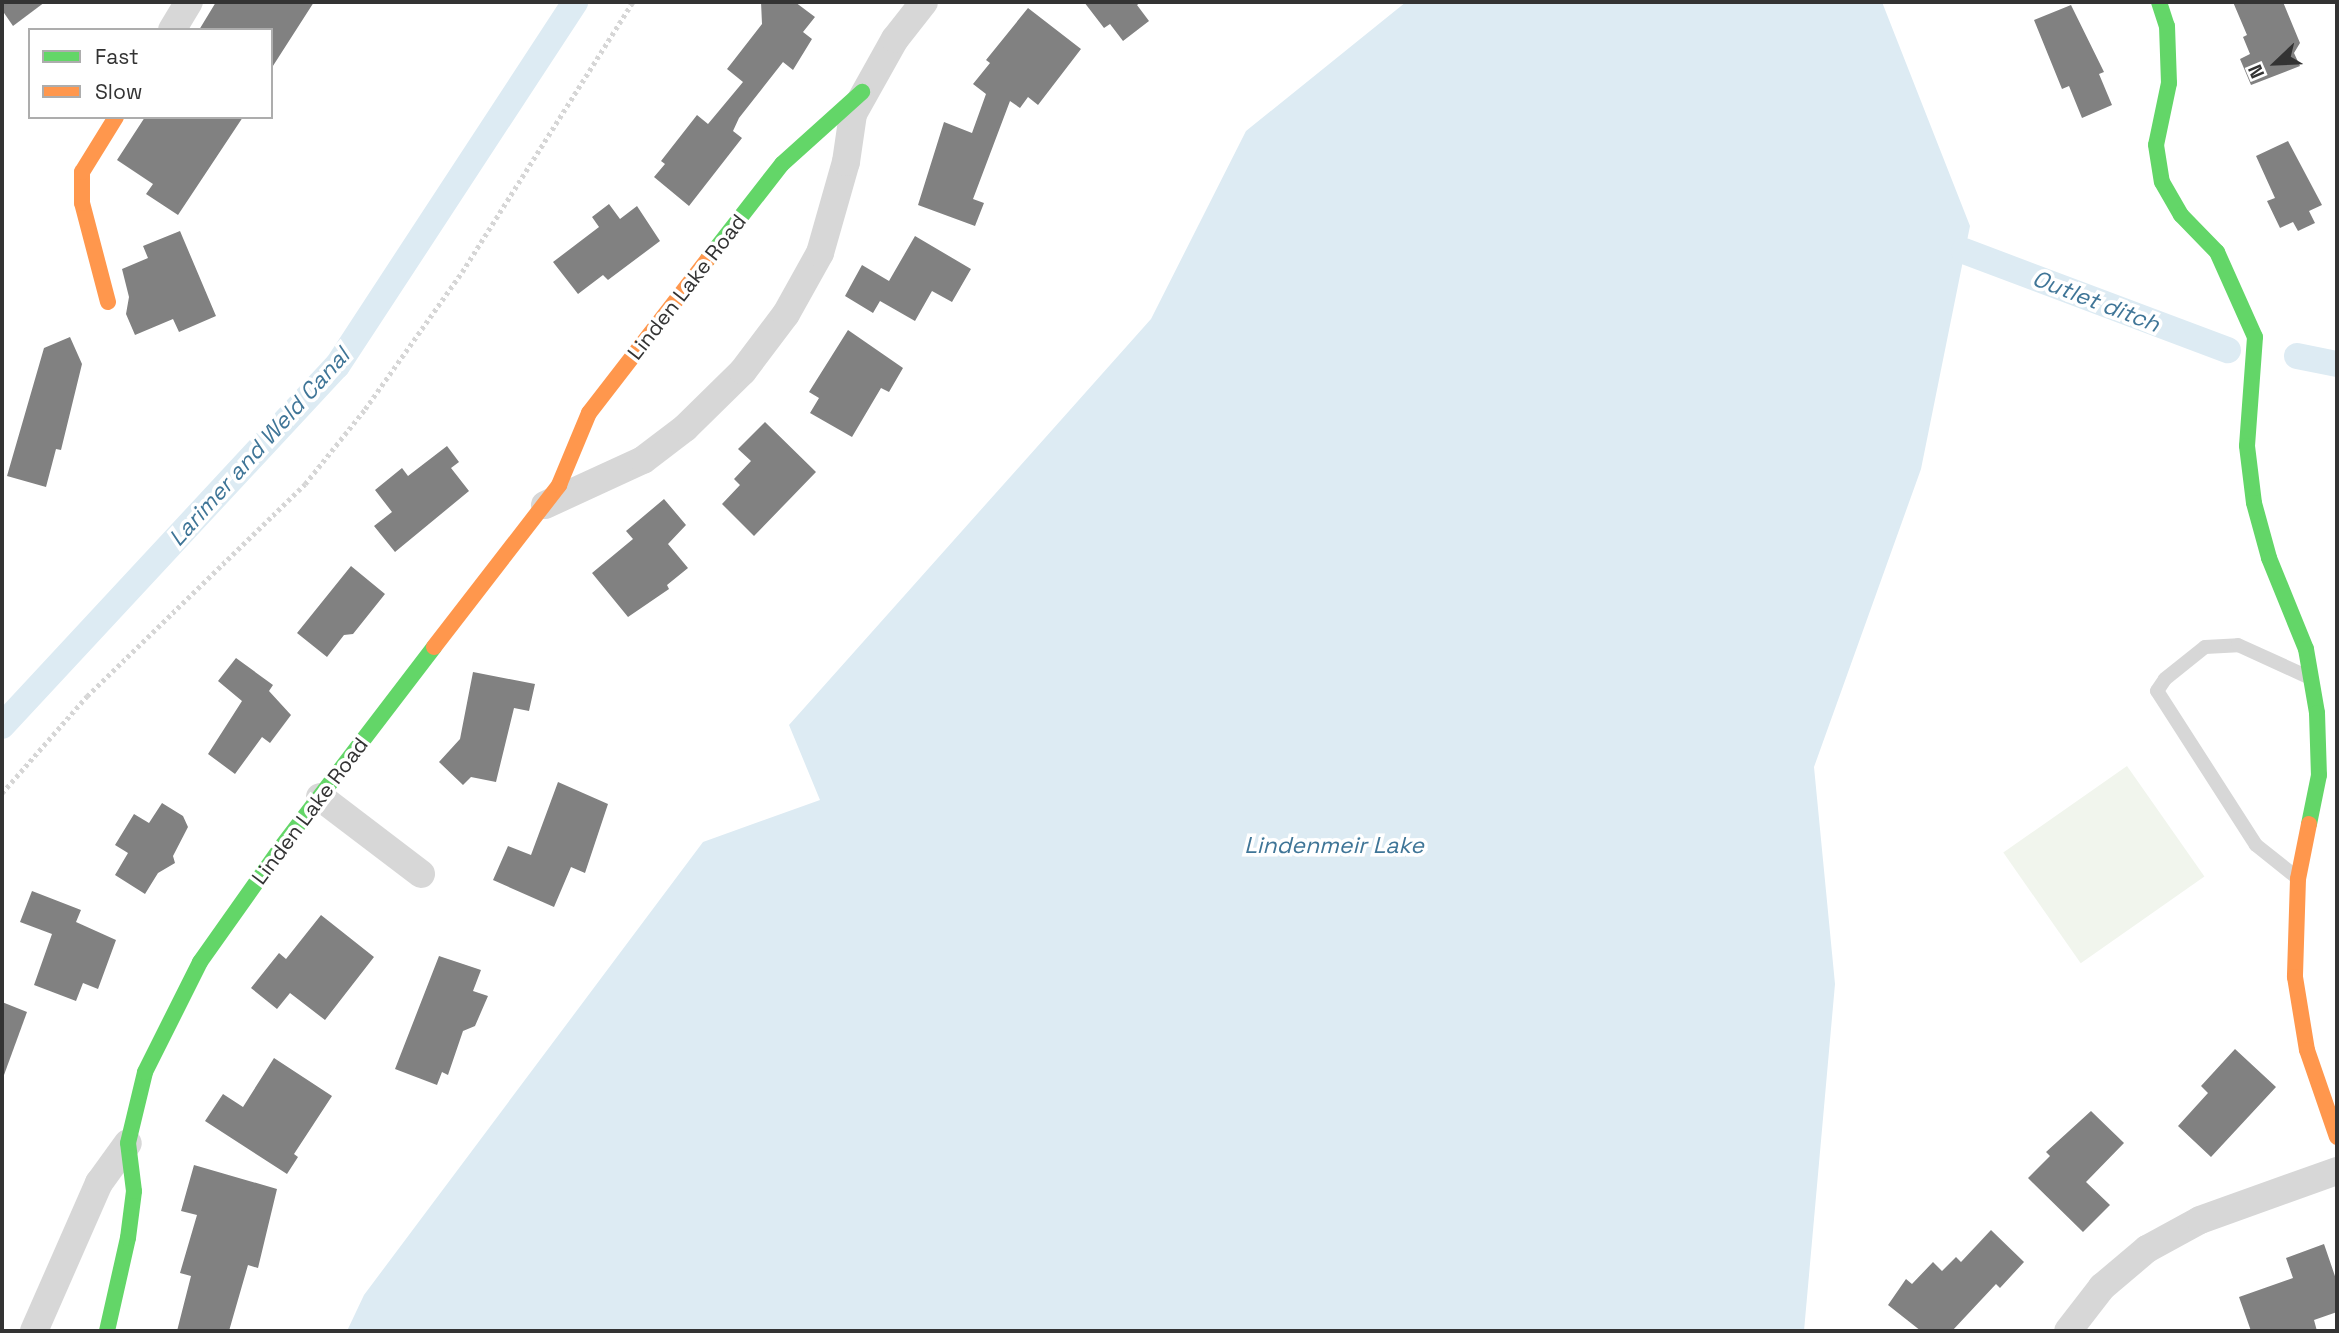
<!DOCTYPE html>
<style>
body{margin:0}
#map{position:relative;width:2339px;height:1333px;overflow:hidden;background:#fff;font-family:"Space Grotesk",sans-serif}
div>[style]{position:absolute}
.green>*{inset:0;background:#f1f5ed;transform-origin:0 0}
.water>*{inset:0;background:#ddebf3}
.canal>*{height:26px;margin:-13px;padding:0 13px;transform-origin:13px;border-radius:13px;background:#ddebf3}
.building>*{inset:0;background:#818181}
.path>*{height:4.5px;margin-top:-2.25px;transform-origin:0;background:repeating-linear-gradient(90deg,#d6d6d6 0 3.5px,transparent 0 7px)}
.lane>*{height:14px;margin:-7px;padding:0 7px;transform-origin:7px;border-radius:7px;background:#d7d7d7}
.street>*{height:28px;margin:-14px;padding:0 14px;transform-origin:14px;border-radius:14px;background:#d7d7d7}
.fast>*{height:16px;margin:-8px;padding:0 8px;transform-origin:8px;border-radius:8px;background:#63d668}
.slow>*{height:16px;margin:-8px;padding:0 8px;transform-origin:8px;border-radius:8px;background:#ff974d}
span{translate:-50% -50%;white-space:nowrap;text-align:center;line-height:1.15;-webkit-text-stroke:7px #fff;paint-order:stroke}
.street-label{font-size:21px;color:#333}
.water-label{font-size:23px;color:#3f7597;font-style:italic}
.frame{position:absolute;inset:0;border:4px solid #333;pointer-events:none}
.legend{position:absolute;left:28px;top:28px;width:245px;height:91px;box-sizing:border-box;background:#fff;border:2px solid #adadad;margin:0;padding:9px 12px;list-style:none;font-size:21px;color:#333}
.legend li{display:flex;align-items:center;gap:14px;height:35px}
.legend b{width:35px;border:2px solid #adadad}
.north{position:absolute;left:2241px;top:28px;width:70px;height:70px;-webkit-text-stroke:5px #fff;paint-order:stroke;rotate:247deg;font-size:19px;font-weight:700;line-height:28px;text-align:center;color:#333}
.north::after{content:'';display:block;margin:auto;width:24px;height:32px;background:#333;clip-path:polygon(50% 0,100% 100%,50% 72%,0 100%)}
</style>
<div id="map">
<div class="green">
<div style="left:2127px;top:766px;width:135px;height:151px;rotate:55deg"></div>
</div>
<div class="water">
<div style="clip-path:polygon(1406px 2px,1882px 2px,1970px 226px,1921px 469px,1814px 767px,1835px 984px,1804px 1331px,347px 1331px,364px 1295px,703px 842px,820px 800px,789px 725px,1151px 319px,1246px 131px)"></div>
</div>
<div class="canal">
<div style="left:1964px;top:251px;width:282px;rotate:20.6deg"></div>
<div style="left:2297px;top:356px;width:41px;rotate:11.3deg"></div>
<div style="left:2px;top:726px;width:492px;rotate:-47.1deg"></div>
<div style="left:337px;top:366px;width:435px;rotate:-56.8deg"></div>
</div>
<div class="building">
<div style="clip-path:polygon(2px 2px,45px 2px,13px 26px,2px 10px)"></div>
<div style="clip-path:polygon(216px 2px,314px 2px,271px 69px,271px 30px,199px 30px)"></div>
<div style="clip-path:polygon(761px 2px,795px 2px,815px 17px,803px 32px,812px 39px,793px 70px,783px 62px,739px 118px,733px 131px,742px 138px,689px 206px,654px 177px,665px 164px,661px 161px,697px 115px,708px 124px,743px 82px,727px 69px,762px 24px)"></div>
<div style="clip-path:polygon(1084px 2px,1141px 2px,1137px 5px,1149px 21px,1123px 41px,1110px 24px,1104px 28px)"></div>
<div style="clip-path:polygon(2233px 2px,2283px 2px,2300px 43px,2294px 53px,2300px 66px,2251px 85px,2240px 59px,2250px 54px,2243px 37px,2247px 35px)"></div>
<div style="clip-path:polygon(2071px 5px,2104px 72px,2099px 74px,2112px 105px,2082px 118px,2069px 86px,2062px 89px,2034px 20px)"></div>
<div style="clip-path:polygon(1028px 8px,1081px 49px,1038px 105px,1028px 97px,1020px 108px,1010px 101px,973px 199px,984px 203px,975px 226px,918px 205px,944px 122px,972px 133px,986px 94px,973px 84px,990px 63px,986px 60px)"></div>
<div style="clip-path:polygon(145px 117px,243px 117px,178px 215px,146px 194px,153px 184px,117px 160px)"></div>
<div style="clip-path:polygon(2288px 141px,2322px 205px,2309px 211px,2315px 223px,2298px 231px,2293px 222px,2280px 228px,2267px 201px,2275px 198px,2256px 156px)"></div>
<div style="clip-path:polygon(609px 204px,620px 219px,637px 206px,660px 241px,608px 280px,603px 275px,578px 294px,553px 262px,599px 227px,592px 217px)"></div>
<div style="clip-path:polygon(180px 231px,216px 316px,179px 332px,173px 319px,135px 335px,126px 314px,129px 297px,122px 269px,148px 258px,143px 246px)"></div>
<div style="clip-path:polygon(915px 236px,971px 269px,952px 302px,932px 291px,915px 321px,880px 301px,873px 313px,845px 296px,862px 265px,889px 281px)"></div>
<div style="clip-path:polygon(848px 330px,903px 368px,889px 392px,881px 388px,852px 437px,810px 413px,819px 398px,809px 392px)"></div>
<div style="clip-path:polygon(70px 337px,82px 364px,61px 450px,56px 449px,46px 487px,7px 476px,44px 348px)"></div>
<div style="clip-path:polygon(765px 422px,816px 472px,754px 536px,722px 504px,740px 485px,734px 479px,751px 461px,738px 449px)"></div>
<div style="clip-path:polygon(447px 446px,459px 462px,451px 468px,469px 491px,395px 552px,374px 526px,392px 512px,375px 490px,402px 468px,408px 476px)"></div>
<div style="clip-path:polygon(664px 499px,686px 525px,668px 544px,688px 568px,667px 585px,669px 589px,628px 617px,592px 573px,633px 539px,626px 531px)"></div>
<div style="clip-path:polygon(351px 566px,385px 594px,353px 634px,344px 635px,327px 657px,297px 633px)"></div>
<div style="clip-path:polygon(236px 658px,273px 685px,269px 691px,291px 715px,270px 743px,262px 737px,235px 774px,208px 754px,242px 701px,218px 681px)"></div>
<div style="clip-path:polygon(473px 672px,535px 684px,529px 711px,514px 708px,496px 782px,471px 777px,463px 785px,439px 762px,460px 739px)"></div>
<div style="clip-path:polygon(558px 782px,608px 804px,585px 873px,571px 867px,554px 907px,493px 880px,508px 846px,531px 855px)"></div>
<div style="clip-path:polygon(162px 803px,183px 816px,188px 827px,173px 856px,175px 863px,158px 873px,145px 894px,115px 875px,128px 853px,115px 845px,134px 814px,149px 823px)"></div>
<div style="clip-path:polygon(32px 891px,81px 910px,76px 922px,116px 940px,98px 989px,83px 983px,76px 1001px,34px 985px,52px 934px,20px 922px)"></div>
<div style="clip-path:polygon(321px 915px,374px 957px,325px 1020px,290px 993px,277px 1009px,251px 988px,279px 953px,286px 959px)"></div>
<div style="clip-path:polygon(439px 956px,481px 970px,473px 991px,488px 996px,475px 1026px,463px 1031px,448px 1075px,442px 1072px,437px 1085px,395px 1069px)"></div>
<div style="clip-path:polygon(2px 1002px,27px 1012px,4px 1075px,2px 1074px)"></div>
<div style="clip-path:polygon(2235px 1049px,2276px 1087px,2211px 1157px,2178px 1126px,2208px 1093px,2201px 1086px)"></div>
<div style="clip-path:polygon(274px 1058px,332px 1096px,294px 1154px,298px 1157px,287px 1174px,205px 1121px,223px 1094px,243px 1107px)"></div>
<div style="clip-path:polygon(2091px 1111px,2124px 1143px,2086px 1182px,2110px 1205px,2083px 1232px,2028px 1178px,2050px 1156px,2046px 1152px)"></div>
<div style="clip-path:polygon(194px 1165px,277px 1189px,258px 1268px,248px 1265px,229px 1331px,177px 1331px,191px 1276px,180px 1273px,197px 1215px,181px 1211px)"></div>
<div style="clip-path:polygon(1991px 1230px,2024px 1262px,2000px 1288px,1996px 1284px,1952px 1331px,1921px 1331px,1888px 1305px,1906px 1279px,1912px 1284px,1933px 1262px,1942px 1271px,1956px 1257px,1961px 1262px)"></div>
<div style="clip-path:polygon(2324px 1244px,2337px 1282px,2337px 1312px,2314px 1320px,2317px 1331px,2251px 1331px,2239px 1297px,2293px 1278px,2286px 1258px)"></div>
</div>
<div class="path">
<div style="left:2px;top:793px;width:129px;rotate:-48.8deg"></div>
<div style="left:87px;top:696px;width:304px;rotate:-44.2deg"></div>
<div style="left:305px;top:484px;width:96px;rotate:-51.3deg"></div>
<div style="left:365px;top:409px;width:168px;rotate:-54.7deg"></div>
<div style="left:462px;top:272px;width:320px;rotate:-57.7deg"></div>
</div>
<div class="lane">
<div style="left:2295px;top:876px;width:50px;rotate:-141.5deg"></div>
<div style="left:2256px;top:845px;width:183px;rotate:-122.7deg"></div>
<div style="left:2157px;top:691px;width:14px;rotate:-56deg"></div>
<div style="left:2165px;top:679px;width:51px;rotate:-38.7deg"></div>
<div style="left:2205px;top:647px;width:33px;rotate:-3deg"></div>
<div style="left:2238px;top:645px;width:75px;rotate:24.5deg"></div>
</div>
<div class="street">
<div style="left:172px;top:30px;width:33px;rotate:-59deg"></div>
<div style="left:545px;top:505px;width:108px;rotate:-24.7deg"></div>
<div style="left:643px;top:460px;width:53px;rotate:-37.3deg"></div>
<div style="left:685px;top:428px;width:81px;rotate:-44.5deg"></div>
<div style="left:743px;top:371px;width:71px;rotate:-53deg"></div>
<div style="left:786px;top:314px;width:70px;rotate:-60.9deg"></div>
<div style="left:820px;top:253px;width:95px;rotate:-74.1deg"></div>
<div style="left:846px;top:162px;width:49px;rotate:-81.7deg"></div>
<div style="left:853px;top:114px;width:86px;rotate:-60.8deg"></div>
<div style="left:895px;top:39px;width:47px;rotate:-51.9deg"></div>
<div style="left:320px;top:797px;width:127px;rotate:37.3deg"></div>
<div style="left:34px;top:1331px;width:162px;rotate:-66.3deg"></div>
<div style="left:99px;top:1183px;width:49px;rotate:-54.1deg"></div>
<div style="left:2068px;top:1331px;width:56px;rotate:-52.3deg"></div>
<div style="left:2102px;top:1287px;width:59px;rotate:-40.2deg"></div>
<div style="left:2147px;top:1249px;width:60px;rotate:-28.7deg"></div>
<div style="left:2200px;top:1220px;width:145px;rotate:-19.7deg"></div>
</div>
<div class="fast">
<div style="left:2159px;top:2px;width:25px;rotate:72deg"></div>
<div style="left:2167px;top:26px;width:57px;rotate:88deg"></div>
<div style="left:2169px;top:83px;width:63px;rotate:101.8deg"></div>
<div style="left:2156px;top:145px;width:37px;rotate:81deg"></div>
<div style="left:2162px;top:182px;width:38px;rotate:60deg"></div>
<div style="left:2181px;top:215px;width:52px;rotate:45.8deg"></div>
<div style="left:2217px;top:252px;width:93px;rotate:65.9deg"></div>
<div style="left:2255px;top:337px;width:109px;rotate:94.2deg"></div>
<div style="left:2247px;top:446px;width:57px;rotate:83deg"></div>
<div style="left:2254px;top:503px;width:57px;rotate:74.7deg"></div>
<div style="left:2269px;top:558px;width:98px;rotate:67.9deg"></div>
<div style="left:2306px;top:649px;width:65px;rotate:80.2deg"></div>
<div style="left:2317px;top:713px;width:62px;rotate:88.2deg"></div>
<div style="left:2319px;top:775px;width:50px;rotate:101.5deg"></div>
<div style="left:708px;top:259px;width:120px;rotate:-52.1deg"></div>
<div style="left:782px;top:164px;width:108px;rotate:-42deg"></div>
<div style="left:107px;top:1331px;width:95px;rotate:-77.3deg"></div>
<div style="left:128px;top:1238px;width:47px;rotate:-82.7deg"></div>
<div style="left:134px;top:1191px;width:48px;rotate:-97.1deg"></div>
<div style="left:128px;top:1143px;width:73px;rotate:-76.5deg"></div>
<div style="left:145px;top:1072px;width:123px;rotate:-63.4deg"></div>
<div style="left:200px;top:962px;width:142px;rotate:-54.7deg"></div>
<div style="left:282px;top:846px;width:250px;rotate:-52.6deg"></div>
</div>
<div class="slow">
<div style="left:108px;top:302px;width:102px;rotate:-104.7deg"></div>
<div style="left:82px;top:203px;width:31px;rotate:-90deg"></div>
<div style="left:82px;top:172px;width:65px;rotate:-58.3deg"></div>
<div style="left:434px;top:647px;width:205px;rotate:-52.3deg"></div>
<div style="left:559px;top:485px;width:78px;rotate:-67.4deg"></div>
<div style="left:589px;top:413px;width:195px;rotate:-52.3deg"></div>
<div style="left:2309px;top:824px;width:56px;rotate:101.3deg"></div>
<div style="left:2298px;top:879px;width:98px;rotate:91.8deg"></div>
<div style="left:2295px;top:977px;width:74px;rotate:80.7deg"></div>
<div style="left:2307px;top:1050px;width:92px;rotate:71deg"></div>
</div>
<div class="street-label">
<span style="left:687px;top:287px;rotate:-52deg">Linden Lake Road</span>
<span style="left:310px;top:811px;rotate:-53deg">Linden Lake Road</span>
</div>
<div class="water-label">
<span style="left:2096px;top:301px;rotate:21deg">Outlet ditch</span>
<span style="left:259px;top:447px;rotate:-48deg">Larimer and Weld Canal</span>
<span style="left:1334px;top:845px">Lindenmeir Lake</span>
</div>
<div class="frame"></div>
<ul class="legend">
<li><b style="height:9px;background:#63d668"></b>Fast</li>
<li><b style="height:9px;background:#ff974d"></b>Slow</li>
</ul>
<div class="north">N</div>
</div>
